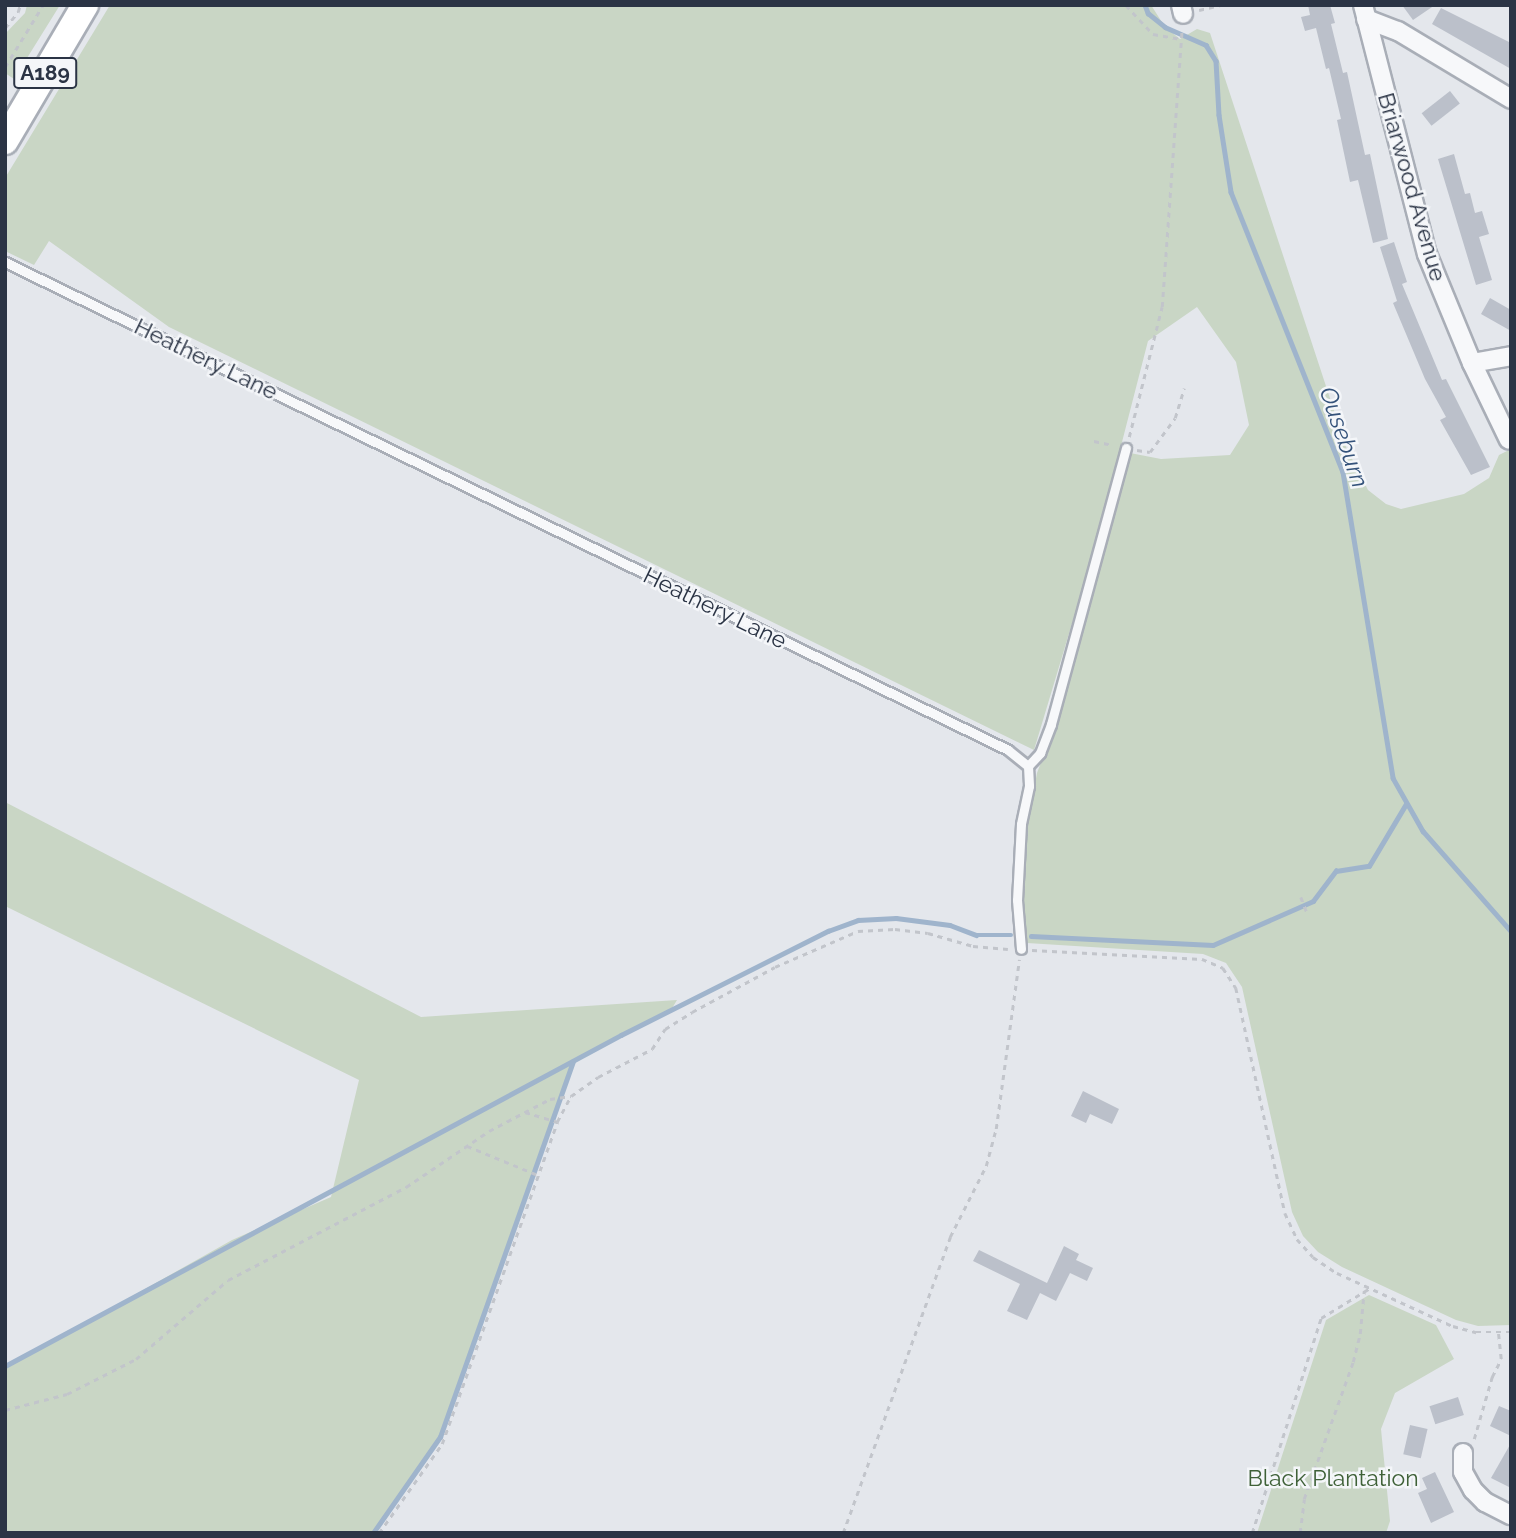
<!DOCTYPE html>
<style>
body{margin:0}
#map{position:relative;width:1516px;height:1538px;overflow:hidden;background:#e4e7ec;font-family:Raleway,sans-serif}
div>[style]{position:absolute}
.green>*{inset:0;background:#c9d6c5}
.stream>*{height:4.5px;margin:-2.25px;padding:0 2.25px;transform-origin:2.25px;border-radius:2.25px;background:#9fb4cc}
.building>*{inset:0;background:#bbc0ca;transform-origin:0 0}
.path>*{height:2.5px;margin-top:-1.25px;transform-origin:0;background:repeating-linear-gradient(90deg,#c2c5cb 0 5px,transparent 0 10px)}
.roads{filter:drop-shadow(2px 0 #a9aeb7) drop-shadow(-2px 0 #a9aeb7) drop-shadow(0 2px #a9aeb7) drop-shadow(0 -2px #a9aeb7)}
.lane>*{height:9px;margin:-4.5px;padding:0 4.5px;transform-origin:4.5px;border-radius:4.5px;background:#f7f8fa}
.street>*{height:18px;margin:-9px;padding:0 9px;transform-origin:9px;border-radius:9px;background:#f7f8fa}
.primary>*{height:26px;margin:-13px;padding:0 13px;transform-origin:13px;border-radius:13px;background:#fff}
span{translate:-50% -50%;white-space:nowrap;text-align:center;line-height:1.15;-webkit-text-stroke:5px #f4f6f9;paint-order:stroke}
.shield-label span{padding:2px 5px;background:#f4f6f9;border:2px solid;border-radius:5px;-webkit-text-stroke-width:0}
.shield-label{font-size:21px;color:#2b3445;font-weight:700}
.street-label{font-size:23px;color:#2b3445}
.park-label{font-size:23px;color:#3f6138}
.water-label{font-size:24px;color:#34527a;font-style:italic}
.frame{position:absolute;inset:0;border:7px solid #2b3445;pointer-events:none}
</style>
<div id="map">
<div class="green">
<div style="clip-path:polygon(27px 5px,60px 5px,14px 79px,5px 73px,5px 34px,25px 13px)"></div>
<div style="clip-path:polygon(110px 5px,1151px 5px,1165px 27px,1180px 39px,1197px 29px,1210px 33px,1346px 447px,1368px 490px,1386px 504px,1401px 509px,1464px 494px,1489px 478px,1499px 455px,1511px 449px,1511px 1325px,1478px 1326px,1456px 1320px,1342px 1267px,1318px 1252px,1303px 1236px,1292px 1212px,1242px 987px,1226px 963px,1203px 954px,1027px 943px,1023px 900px,1027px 826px,1037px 773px,1055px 726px,1130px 453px,1161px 459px,1230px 455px,1249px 425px,1236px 362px,1197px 307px,1148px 341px,1095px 547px,1034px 750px,169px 327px,49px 241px,34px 265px,5px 251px,5px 178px)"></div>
<div style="clip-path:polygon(5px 802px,421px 1017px,677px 1000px,671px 1010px,574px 1061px,440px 1437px,373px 1533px,5px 1533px,5px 1368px,232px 1240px,331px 1197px,359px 1080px,5px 906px)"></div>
<div style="clip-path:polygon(1369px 1295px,1436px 1325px,1454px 1359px,1395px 1393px,1381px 1429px,1390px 1521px,1386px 1533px,1257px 1533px,1326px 1320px)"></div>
</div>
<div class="stream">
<div style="left:1145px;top:5px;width:9px;rotate:69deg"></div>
<div style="left:1148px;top:13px;width:22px;rotate:39deg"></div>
<div style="left:1165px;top:27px;width:45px;rotate:23.7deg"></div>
<div style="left:1206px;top:45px;width:19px;rotate:58deg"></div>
<div style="left:1216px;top:61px;width:54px;rotate:86.8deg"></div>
<div style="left:1219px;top:115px;width:78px;rotate:81.1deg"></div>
<div style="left:1231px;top:192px;width:302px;rotate:68.2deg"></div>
<div style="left:1343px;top:472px;width:310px;rotate:80.7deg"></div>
<div style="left:1393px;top:778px;width:61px;rotate:60.5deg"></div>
<div style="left:1423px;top:831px;width:133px;rotate:48.7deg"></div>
<div style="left:1031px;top:936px;width:182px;rotate:2.8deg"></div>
<div style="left:1213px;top:945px;width:109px;rotate:-23.7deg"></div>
<div style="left:1313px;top:901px;width:38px;rotate:-53deg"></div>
<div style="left:1336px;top:871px;width:33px;rotate:-9deg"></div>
<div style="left:1369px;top:866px;width:72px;rotate:-59.2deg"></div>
<div style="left:5px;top:1366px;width:699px;rotate:-28.25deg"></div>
<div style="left:621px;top:1035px;width:232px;rotate:-26.7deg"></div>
<div style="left:828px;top:931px;width:32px;rotate:-20deg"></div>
<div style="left:858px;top:920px;width:38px;rotate:-3deg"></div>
<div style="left:896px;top:918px;width:54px;rotate:7.4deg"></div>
<div style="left:950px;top:925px;width:28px;rotate:21deg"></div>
<div style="left:976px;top:935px;width:35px"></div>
<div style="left:373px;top:1533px;width:117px;rotate:-55.1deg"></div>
<div style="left:440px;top:1437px;width:398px;rotate:-70.5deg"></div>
</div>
<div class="building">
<div style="clip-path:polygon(1308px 5px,1330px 5px,1335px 23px,1331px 24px,1343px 73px,1347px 72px,1365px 155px,1370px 154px,1388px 239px,1373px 243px,1358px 180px,1350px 182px,1337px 120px,1341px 119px,1329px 68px,1326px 69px,1316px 28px,1305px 31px,1301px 17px,1310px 15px)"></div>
<div style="clip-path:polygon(1402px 5px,1435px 5px,1413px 20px)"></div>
<div style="clip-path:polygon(1441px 8px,1511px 43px,1511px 69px,1432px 24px)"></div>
<div style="left:1450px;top:91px;width:16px;height:36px;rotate:52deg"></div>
<div style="clip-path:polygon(1454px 154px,1465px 194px,1470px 193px,1475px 213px,1482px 211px,1489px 234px,1479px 237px,1492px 280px,1476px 285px,1438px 159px)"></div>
<div style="clip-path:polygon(1394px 242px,1407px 282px,1402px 284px,1442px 380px,1446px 379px,1490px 467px,1471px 475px,1440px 420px,1446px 417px,1425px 379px,1393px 303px,1397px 301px,1380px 247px)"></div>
<div style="clip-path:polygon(1490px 298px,1511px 310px,1511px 331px,1481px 314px)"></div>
<div style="clip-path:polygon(1083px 1091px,1119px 1109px,1112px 1124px,1090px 1114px,1086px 1123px,1071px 1116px)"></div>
<div style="clip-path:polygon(1064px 1246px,1079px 1254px,1076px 1260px,1093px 1268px,1087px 1281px,1070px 1273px,1056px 1301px,1040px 1293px,1027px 1320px,1007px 1311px,1020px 1284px,973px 1261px,979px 1250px,1047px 1283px)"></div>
<div style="left:1458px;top:1397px;width:19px;height:30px;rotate:72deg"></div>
<div style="clip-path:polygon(1499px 1406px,1511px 1411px,1511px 1436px,1490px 1426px)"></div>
<div style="left:1410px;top:1425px;width:18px;height:30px;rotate:13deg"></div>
<div style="clip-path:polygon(1511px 1443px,1511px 1488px,1491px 1478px)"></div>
<div style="clip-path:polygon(1435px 1472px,1454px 1512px,1431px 1523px,1418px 1493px,1427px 1489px,1422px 1478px)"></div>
</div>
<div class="path">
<div style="left:1126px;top:5px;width:40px;rotate:47deg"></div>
<div style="left:1153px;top:34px;width:27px;rotate:10deg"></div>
<div style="left:1199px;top:10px;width:22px;rotate:-13deg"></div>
<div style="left:5px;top:28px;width:21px;rotate:-51deg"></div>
<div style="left:18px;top:12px;width:7px;rotate:-74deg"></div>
<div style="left:5px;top:67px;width:73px;rotate:-58.5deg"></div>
<div style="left:1129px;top:437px;width:134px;rotate:-75.8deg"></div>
<div style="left:1162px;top:307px;width:280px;rotate:-85.9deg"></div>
<div style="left:1094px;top:441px;width:19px;rotate:12deg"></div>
<div style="left:1137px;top:450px;width:13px;rotate:9deg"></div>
<div style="left:1150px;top:452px;width:42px;rotate:-53.7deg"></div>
<div style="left:1175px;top:418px;width:31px;rotate:-73deg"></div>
<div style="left:1301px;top:897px;width:19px;rotate:69deg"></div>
<div style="left:1032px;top:950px;width:170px;rotate:3deg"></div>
<div style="left:1202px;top:959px;width:23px;rotate:23deg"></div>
<div style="left:1223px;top:968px;width:24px;rotate:57deg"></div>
<div style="left:1236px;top:988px;width:230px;rotate:77.7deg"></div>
<div style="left:1285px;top:1213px;width:29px;rotate:65deg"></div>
<div style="left:1297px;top:1239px;width:24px;rotate:48deg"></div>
<div style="left:1313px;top:1257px;width:29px;rotate:34deg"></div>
<div style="left:1337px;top:1273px;width:128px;rotate:24.6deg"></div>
<div style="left:1453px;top:1326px;width:24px;rotate:15deg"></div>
<div style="left:1476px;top:1332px;width:35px"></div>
<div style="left:525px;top:1112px;width:34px;rotate:17deg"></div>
<div style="left:467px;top:1146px;width:77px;rotate:22.2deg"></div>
<div style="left:5px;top:1410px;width:64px;rotate:-14.5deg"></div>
<div style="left:67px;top:1394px;width:77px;rotate:-26.9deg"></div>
<div style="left:136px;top:1359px;width:121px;rotate:-40.7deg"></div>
<div style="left:228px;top:1280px;width:201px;rotate:-27.6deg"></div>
<div style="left:406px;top:1187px;width:100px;rotate:-34deg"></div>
<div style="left:489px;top:1131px;width:69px;rotate:-27.7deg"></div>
<div style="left:550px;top:1099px;width:21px;rotate:-8deg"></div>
<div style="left:1474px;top:1439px;width:65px;rotate:-73.8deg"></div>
<div style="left:1492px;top:1377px;width:20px;rotate:-63deg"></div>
<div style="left:1501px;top:1359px;width:27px;rotate:-96deg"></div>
<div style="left:379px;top:1533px;width:109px;rotate:-54.7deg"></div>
<div style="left:442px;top:1444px;width:342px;rotate:-70.3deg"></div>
<div style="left:557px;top:1122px;width:30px;rotate:-62deg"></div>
<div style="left:571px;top:1096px;width:33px;rotate:-35deg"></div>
<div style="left:598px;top:1077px;width:61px;rotate:-27.4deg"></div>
<div style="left:652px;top:1049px;width:24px;rotate:-57deg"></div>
<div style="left:665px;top:1029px;width:32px;rotate:-32deg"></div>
<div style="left:692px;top:1012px;width:94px;rotate:-28.5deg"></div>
<div style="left:775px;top:967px;width:90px;rotate:-23.4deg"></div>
<div style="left:858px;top:931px;width:37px;rotate:-3deg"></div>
<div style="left:895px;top:929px;width:33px;rotate:7deg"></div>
<div style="left:928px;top:933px;width:47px;rotate:16.1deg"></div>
<div style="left:973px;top:946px;width:35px;rotate:5deg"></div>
<div style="left:843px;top:1533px;width:315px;rotate:-70.1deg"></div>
<div style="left:950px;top:1237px;width:80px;rotate:-63.1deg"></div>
<div style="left:986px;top:1166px;width:38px;rotate:-75deg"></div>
<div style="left:996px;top:1129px;width:171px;rotate:-82.2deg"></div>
<div style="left:1252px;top:1533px;width:226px;rotate:-72.2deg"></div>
<div style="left:1321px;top:1318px;width:57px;rotate:-31.5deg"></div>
<div style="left:1300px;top:1533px;width:34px;rotate:-83deg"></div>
<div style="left:1304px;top:1499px;width:145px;rotate:-70.3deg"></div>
<div style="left:1353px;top:1362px;width:29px;rotate:-76deg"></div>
<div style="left:1360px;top:1334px;width:43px;rotate:-84.7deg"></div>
</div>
<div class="roads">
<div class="lane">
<div style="left:5px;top:262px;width:1115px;rotate:25.94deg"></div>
<div style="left:1008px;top:750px;width:26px;rotate:39deg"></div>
<div style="left:1028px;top:766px;width:20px;rotate:87deg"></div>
<div style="left:1029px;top:786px;width:39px;rotate:102deg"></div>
<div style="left:1021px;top:824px;width:76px;rotate:93deg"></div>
<div style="left:1017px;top:900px;width:49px;rotate:85.3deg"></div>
<div style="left:1028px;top:766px;width:18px;rotate:-47deg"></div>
<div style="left:1040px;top:753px;width:31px;rotate:-69deg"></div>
<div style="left:1051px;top:724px;width:286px;rotate:-74.8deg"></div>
</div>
<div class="street">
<div style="left:1181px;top:5px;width:9px;rotate:77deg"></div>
<div style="left:1363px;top:5px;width:257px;rotate:75.6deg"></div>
<div style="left:1427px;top:254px;width:118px;rotate:67.6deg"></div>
<div style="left:1472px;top:363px;width:85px;rotate:64.3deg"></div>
<div style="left:1366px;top:19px;width:34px;rotate:21deg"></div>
<div style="left:1398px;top:31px;width:132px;rotate:31deg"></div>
<div style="left:1472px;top:363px;width:40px;rotate:-10deg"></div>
<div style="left:1463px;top:1453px;width:19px;rotate:90deg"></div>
<div style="left:1463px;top:1472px;width:21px;rotate:61deg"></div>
<div style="left:1473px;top:1490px;width:17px;rotate:45deg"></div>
<div style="left:1485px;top:1502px;width:29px;rotate:27deg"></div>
</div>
<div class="primary">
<div style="left:5px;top:141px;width:158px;rotate:-59.5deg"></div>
</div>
</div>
<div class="shield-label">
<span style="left:45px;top:73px">A189</span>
</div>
<div class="street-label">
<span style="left:1412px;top:187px;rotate:74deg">Briarwood Avenue</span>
<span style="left:206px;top:359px;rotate:26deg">Heathery Lane</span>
<span style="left:715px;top:608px;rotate:26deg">Heathery Lane</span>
</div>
<div class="park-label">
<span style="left:1333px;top:1478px">Black Plantation</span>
</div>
<div class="water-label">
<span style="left:1344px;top:437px;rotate:71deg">Ouseburn</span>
</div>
<div class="frame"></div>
</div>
